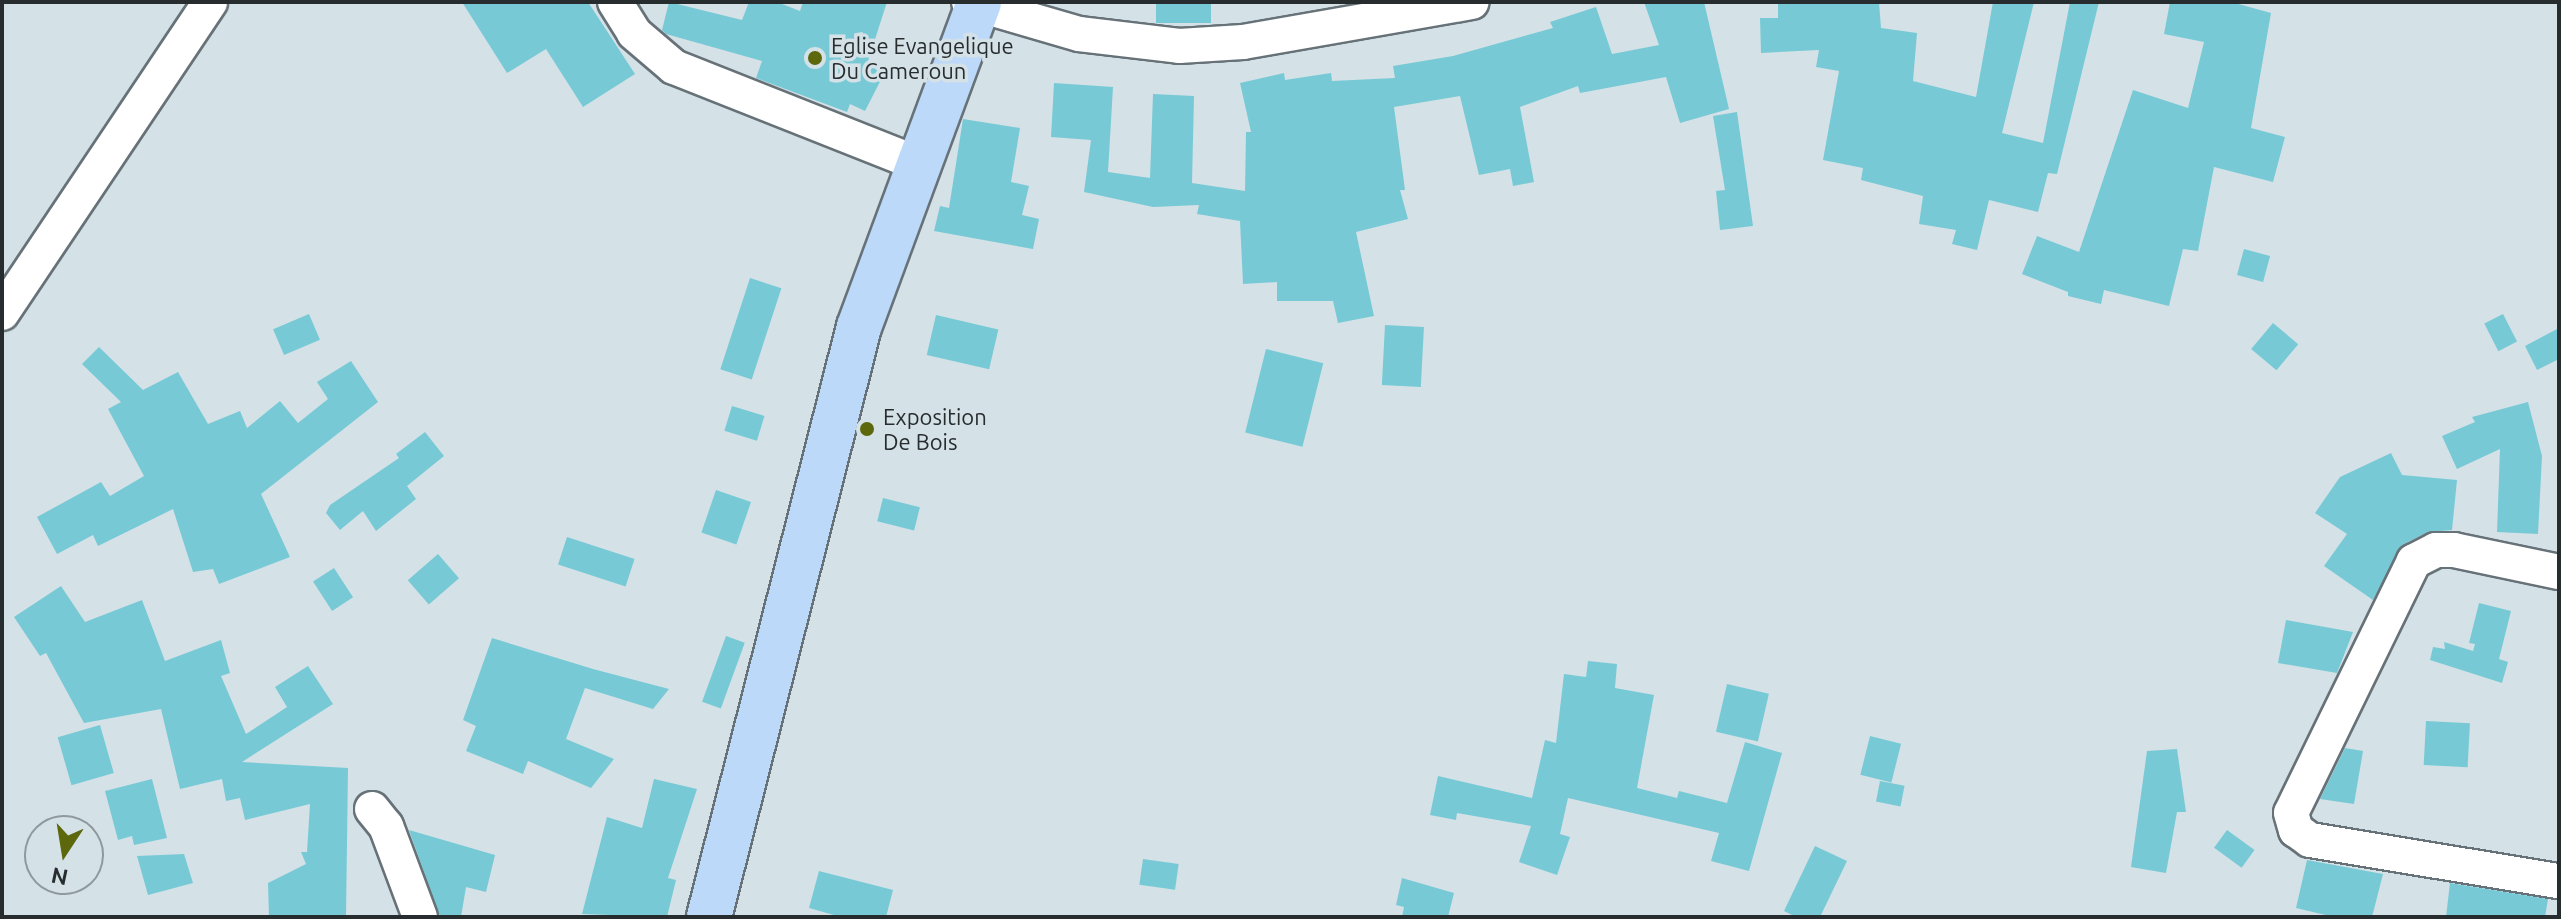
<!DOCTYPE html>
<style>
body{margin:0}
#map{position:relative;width:2561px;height:919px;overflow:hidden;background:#d4e1e7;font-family:Ubuntu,sans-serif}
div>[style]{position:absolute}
.building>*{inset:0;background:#77cad5;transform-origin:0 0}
.roads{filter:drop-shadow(2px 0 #677278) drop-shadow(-2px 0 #677278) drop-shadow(0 2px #677278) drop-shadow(0 -2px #677278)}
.minor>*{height:34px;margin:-17px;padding:0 17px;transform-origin:17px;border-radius:17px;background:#fff}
.major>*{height:44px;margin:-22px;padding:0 22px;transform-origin:22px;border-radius:22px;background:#bcd9fa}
.dots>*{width:22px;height:22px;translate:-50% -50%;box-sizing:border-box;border:4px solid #d4e1e7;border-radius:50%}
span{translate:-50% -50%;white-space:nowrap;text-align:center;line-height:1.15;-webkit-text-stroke:7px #d4e1e7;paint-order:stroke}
.poi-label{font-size:22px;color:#272c2f}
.left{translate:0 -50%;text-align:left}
.frame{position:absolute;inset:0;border:4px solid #272c2f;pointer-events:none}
.north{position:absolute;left:24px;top:815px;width:80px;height:80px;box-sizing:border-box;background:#d4e1e7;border:2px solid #8f999d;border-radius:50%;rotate:192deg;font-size:22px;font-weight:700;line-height:32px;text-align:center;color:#272c2f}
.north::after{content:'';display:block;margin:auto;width:28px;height:36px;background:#5d680c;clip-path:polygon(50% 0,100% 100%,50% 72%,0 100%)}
</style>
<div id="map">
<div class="building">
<div style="clip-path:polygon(462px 2px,588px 2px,635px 74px,583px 107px,546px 49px,507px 73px)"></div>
<div style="clip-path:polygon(669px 2px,742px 20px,749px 2px,777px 2px,800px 11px,803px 2px,887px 2px,868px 61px,886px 70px,865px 111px,850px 104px,847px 112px,756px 78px,762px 61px,666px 34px,662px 30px)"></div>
<div style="left:1156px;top:2px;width:55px;height:21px"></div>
<div style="clip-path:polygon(1644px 2px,1704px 2px,1729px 109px,1680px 123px,1666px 77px,1580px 93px,1578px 86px,1520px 107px,1534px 182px,1513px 186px,1510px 169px,1479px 175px,1460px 96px,1394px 107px,1405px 190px,1400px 190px,1408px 219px,1356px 232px,1374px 316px,1338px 323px,1333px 301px,1277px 301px,1277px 282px,1243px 284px,1240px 221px,1197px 214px,1199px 205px,1153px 207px,1084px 192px,1091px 140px,1051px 137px,1054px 83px,1113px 87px,1108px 172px,1150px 178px,1153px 94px,1194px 96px,1192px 183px,1245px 191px,1246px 132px,1251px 132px,1240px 83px,1284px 73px,1285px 80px,1331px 73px,1332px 81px,1395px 78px,1393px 66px,1453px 56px,1553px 28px,1550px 22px,1596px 7px,1612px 54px,1659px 45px)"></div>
<div style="clip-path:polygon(1778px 2px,1879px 2px,1881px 28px,1917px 33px,1913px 81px,1976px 97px,1993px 2px,2034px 2px,2002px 133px,2043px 143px,2070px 2px,2099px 2px,2057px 174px,2048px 173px,2038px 212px,1989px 200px,1977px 250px,1952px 244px,1956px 230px,1919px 224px,1923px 196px,1861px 180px,1863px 168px,1823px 160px,1839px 71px,1816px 67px,1819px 50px,1761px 53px,1760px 18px,1778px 18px)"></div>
<div style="clip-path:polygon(2170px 2px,2231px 2px,2271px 13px,2251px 128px,2285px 137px,2273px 182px,2214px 167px,2198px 251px,2183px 249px,2169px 306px,2104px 290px,2101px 304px,2068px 296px,2068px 292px,2022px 274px,2037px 236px,2079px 252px,2133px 90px,2188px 108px,2204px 42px,2164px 34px)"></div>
<div style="clip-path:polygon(1737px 112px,1753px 226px,1720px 230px,1716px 191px,1725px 190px,1713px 116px)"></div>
<div style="clip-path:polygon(963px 119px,1020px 128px,1011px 182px,1029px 186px,1022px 215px,1039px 219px,1033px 249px,934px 231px,940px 206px,949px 208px)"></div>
<div style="left:2244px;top:249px;width:27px;height:27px;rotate:15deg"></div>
<div style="left:750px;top:278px;width:33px;height:96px;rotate:18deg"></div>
<div style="left:309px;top:314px;width:28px;height:39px;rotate:67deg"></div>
<div style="left:2503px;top:314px;width:31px;height:21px;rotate:63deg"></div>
<div style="left:936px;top:315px;width:64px;height:41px;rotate:13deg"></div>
<div style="left:2273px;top:323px;width:33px;height:34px;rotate:40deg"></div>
<div style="left:1385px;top:325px;width:39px;height:60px;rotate:3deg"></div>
<div style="clip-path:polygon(2559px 328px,2559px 359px,2537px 370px,2525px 346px)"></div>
<div style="clip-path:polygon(99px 347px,143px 390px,178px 372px,208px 424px,240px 411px,247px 428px,280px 401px,298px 423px,328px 399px,317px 382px,351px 361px,378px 402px,261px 494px,290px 557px,219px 584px,213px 569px,193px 572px,173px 509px,98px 546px,93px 535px,57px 554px,37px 517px,101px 482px,110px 496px,144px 476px,108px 409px,121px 402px,82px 364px)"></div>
<div style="left:1266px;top:349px;width:59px;height:86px;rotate:14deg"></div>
<div style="clip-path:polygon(2528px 402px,2542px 456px,2538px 534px,2497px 532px,2500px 449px,2457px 469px,2442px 436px,2475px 422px,2472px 417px)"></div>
<div style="left:732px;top:406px;width:34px;height:26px;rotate:17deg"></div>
<div style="clip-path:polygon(425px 432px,444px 456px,407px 486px,416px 499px,376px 531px,363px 511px,340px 530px,326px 513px,330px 505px,399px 458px,396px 454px)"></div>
<div style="clip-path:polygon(2391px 453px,2402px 475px,2457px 480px,2452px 530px,2428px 532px,2404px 544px,2373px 600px,2324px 566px,2347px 534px,2315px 513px,2340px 477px)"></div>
<div style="left:716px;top:490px;width:37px;height:45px;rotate:19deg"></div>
<div style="left:883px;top:498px;width:38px;height:24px;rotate:14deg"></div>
<div style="left:567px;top:537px;width:71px;height:29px;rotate:18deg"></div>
<div style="left:438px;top:554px;width:32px;height:40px;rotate:49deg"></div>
<div style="left:334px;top:568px;width:35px;height:25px;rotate:57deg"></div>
<div style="clip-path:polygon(61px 586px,85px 622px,142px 600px,165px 661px,221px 640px,230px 673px,221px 676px,246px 734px,287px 707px,275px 687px,308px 666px,333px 704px,242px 762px,348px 768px,346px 917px,269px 917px,268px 883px,306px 864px,301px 852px,307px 852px,310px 804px,245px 820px,240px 798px,226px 801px,222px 779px,180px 789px,161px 709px,84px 723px,46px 653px,40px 656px,14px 617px)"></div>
<div style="clip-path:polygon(2479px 603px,2511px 611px,2499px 659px,2508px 662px,2502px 683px,2430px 660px,2433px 647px,2445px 649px,2444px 642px,2473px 651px,2475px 644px,2469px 643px)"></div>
<div style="clip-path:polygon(2286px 620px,2353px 632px,2337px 673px,2278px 663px)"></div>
<div style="left:726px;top:636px;width:20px;height:70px;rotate:20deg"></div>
<div style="clip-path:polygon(492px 638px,593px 669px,669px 689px,653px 709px,585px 688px,566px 739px,614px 759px,591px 788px,528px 761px,523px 774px,466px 751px,476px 726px,463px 720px)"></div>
<div style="clip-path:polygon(1588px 661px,1617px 664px,1615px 688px,1654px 695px,1637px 788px,1677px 798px,1679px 791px,1727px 803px,1745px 742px,1782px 753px,1749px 871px,1711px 861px,1719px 833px,1568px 798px,1560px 834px,1570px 837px,1557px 875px,1519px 862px,1531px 826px,1457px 813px,1456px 820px,1430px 815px,1438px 776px,1532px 798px,1545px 740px,1556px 743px,1564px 674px,1586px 677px)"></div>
<div style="left:1727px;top:684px;width:43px;height:49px;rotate:13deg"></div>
<div style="left:2426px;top:721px;width:44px;height:44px;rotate:3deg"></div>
<div style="left:100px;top:725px;width:50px;height:44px;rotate:74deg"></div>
<div style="left:1870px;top:736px;width:32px;height:40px;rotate:14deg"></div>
<div style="clip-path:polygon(2345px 748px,2363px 751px,2354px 804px,2320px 799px)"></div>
<div style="clip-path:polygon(2177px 749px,2186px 812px,2177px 812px,2166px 873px,2131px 867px,2147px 751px)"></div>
<div style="clip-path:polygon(152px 779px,167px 838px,134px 845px,132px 836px,118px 840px,105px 791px)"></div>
<div style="clip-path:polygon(654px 779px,697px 789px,668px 878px,676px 880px,667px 917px,582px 914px,607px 817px,642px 828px)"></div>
<div style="left:1880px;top:781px;width:25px;height:21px;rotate:11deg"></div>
<div style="clip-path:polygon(409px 830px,495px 855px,486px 892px,466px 887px,461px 917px,440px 917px)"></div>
<div style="left:2227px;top:830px;width:34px;height:22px;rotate:36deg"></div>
<div style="clip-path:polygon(1815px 846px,1847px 861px,1820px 917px,1796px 917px,1784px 911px)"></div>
<div style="clip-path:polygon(184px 854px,193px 883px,148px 895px,137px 856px)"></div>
<div style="left:1143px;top:859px;width:36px;height:26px;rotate:8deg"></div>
<div style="clip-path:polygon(2307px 860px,2383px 874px,2372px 917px,2334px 917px,2296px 908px)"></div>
<div style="clip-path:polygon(819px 871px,893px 890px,886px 917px,841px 917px,809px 908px)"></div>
<div style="clip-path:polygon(1402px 878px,1454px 893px,1448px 917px,1402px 917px,1404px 907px,1396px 905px)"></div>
<div style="clip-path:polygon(2450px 883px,2548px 899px,2545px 917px,2446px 917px)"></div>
</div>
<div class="roads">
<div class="minor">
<div style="left:615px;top:2px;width:36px;rotate:58deg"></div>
<div style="left:634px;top:33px;width:52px;rotate:40.4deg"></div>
<div style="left:674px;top:67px;width:260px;rotate:21.6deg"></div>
<div style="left:969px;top:2px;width:115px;rotate:16.2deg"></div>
<div style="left:1079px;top:34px;width:101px;rotate:6.8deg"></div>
<div style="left:1179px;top:46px;width:64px;rotate:-3.6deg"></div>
<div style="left:1243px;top:42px;width:232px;rotate:-9.9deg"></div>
<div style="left:2px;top:313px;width:374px;rotate:-56.2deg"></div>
<div style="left:2559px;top:572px;width:107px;rotate:-168.2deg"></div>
<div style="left:2454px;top:550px;width:18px;rotate:180deg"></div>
<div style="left:2436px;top:550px;width:25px;rotate:153deg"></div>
<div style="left:2414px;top:561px;width:280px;rotate:116deg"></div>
<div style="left:2291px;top:813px;width:18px;rotate:74deg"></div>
<div style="left:2296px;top:830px;width:17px;rotate:36deg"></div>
<div style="left:2310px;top:840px;width:252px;rotate:9.4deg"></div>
<div style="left:372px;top:809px;width:22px;rotate:51deg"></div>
<div style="left:386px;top:826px;width:97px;rotate:69.5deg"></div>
</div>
<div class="major">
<div style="left:709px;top:917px;width:609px;rotate:-75.74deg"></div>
<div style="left:859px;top:327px;width:346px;rotate:-69.7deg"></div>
</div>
</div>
<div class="dots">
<div style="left:815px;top:58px;background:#5d680c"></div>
<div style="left:867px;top:429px;background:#5d680c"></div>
</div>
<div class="poi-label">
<span class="left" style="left:831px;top:58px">Eglise Evangelique<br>Du Cameroun</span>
<span class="left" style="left:883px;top:429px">Exposition<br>De Bois</span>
</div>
<div class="frame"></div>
<div class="north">N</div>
</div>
